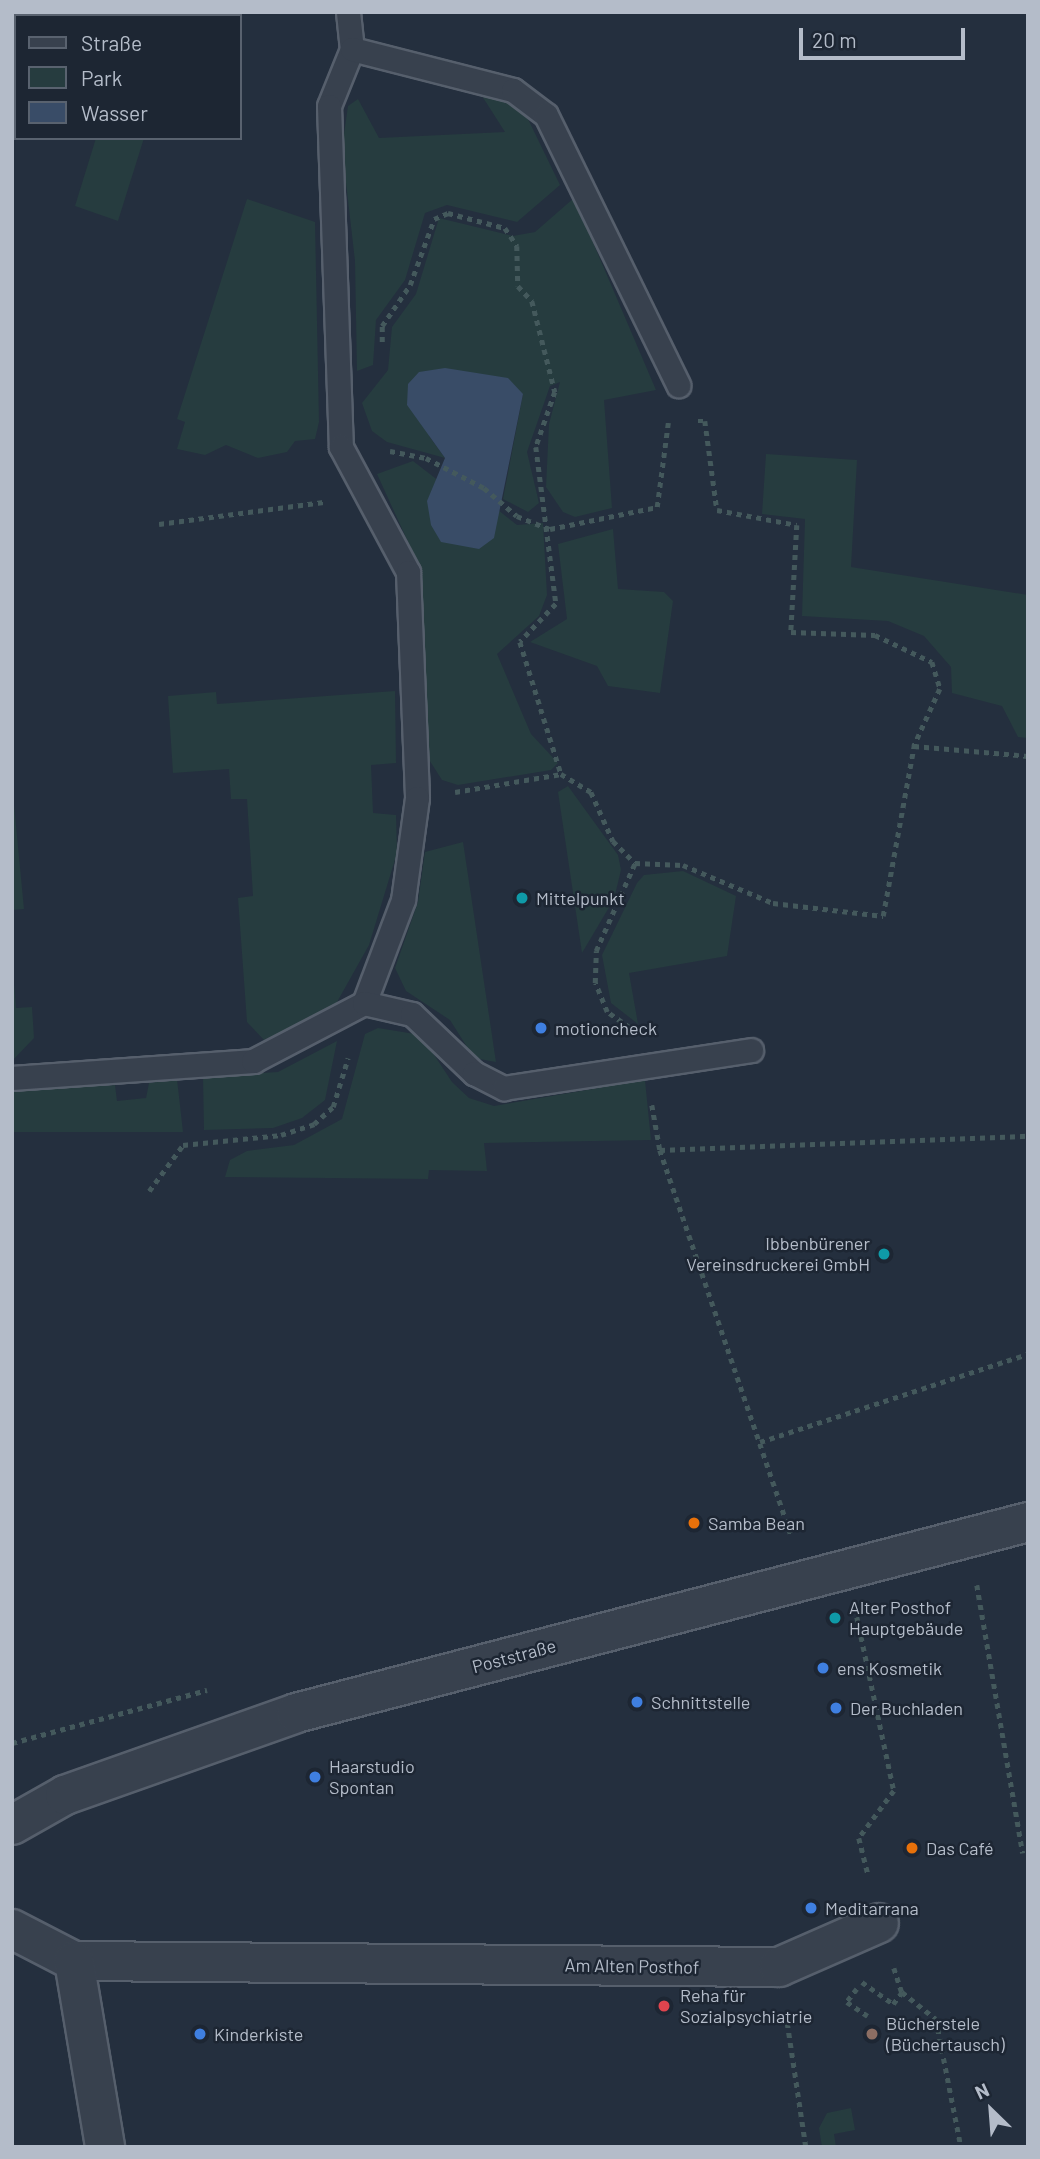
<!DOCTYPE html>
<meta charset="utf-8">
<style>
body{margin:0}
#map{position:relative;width:1040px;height:2159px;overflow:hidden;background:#242f3e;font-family:Barlow,sans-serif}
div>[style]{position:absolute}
.green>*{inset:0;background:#263c3f}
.water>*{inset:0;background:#394c67}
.path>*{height:4.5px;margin-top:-2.25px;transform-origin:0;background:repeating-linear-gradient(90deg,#44595c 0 5px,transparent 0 10px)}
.roads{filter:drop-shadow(2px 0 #565f6c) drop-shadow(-2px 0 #565f6c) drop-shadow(0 2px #565f6c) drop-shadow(0 -2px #565f6c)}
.lane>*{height:23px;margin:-11.5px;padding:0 11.5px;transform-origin:11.5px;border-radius:11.5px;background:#38414e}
.street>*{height:38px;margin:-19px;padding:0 19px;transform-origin:19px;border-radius:19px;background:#38414e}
.dots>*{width:19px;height:19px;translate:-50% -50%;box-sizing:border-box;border:4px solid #1d2633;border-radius:50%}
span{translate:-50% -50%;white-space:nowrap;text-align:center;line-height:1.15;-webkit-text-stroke:5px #1d2633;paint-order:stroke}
.poi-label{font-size:18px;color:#b4bcc9}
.left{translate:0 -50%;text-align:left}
.right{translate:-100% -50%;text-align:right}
.street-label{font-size:18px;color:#b4bcc9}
.frame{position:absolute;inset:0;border:14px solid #b4bcc9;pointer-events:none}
.legend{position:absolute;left:14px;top:14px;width:228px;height:126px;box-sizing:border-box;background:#1d2633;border:2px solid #59626f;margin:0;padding:9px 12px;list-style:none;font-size:21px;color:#b4bcc9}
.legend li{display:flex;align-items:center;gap:14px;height:35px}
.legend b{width:35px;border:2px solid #59626f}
.north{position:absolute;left:956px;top:2075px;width:70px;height:70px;-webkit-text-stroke:5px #1d2633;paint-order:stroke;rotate:335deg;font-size:19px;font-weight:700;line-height:28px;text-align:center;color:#b4bcc9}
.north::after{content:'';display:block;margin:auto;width:24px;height:32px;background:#b4bcc9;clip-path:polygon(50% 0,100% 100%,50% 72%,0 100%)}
.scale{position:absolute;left:799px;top:28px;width:166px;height:32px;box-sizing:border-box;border:4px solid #b4bcc9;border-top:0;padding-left:9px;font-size:21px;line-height:24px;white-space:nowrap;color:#b4bcc9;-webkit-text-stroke:5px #1d2633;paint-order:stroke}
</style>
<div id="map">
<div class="green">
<div style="clip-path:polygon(55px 12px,155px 12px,166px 16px,66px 16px)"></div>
<div style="clip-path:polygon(482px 96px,503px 99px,527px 117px,560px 185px,517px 222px,447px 205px,425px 213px,405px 280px,376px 320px,373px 365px,357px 371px,355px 261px,342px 148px,348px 106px,358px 99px,379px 138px,505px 132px)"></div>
<div style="clip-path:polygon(96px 138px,144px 138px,118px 221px,75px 206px)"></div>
<div style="clip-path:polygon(574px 198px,656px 390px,604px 400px,612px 508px,575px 517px,563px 512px,546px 487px,549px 424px,560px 382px,550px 386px,527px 452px,539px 503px,528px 512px,503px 499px,523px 394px,429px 436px,445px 458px,387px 442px,372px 431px,362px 403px,388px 370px,392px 327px,416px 294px,439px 218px,513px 236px,535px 232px)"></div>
<div style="clip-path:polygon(247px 199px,315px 222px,319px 422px,315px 439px,295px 441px,287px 452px,258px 458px,226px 445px,205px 455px,177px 449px,185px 422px,177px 419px)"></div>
<div style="clip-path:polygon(766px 454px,857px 460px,851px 567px,1028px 595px,1028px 738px,1018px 737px,1002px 706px,952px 693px,951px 667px,924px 636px,888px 621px,802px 616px,805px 519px,762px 514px)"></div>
<div style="clip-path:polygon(413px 461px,492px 522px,498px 510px,517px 525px,543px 523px,547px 595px,539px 616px,497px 654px,531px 734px,558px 763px,551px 770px,458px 785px,442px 780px,428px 758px,415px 557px,377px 474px)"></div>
<div style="clip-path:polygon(613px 529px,618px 589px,664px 592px,673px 601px,660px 693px,608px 686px,597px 666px,530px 642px,567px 619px,558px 544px)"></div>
<div style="clip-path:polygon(395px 691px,396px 763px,371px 765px,373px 813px,396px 815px,397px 853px,369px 945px,332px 1011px,264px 1040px,247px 1022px,238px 898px,253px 896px,247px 799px,231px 799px,229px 769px,173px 773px,168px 696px,216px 692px,217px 704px)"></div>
<div style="clip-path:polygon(12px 784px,24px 909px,12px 910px)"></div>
<div style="clip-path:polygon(568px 786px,618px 855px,621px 870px,614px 899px,582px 953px,558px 792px)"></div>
<div style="clip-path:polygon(463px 842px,496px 1062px,474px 1058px,450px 1020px,406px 991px,395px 968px,418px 902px,425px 852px)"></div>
<div style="clip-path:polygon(683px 871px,736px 896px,727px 956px,629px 973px,638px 1024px,611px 1003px,602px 955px,637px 883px,644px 875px)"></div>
<div style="clip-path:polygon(12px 958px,16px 1008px,32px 1007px,34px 1038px,12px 1061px)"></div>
<div style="clip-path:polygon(378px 1028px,421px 1035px,452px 1082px,469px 1098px,494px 1106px,645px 1080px,651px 1140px,484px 1143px,487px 1171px,429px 1170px,428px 1179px,225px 1177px,230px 1160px,247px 1151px,294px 1145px,342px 1119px,365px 1034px)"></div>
<div style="clip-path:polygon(337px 1041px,325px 1100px,302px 1118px,273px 1128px,204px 1130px,203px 1077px,278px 1072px)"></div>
<div style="clip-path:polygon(177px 1079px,183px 1132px,12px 1132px,12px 1091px,115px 1085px,117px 1101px,146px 1098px,149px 1083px)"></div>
<div style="clip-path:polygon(851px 2108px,855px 2130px,834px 2134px,836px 2147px,822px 2147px,819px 2128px,827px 2113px)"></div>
</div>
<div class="water">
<div style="clip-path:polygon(445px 368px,508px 378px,523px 394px,494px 538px,479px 549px,441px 542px,431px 525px,427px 501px,445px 458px,407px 405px,408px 384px,419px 372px)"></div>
</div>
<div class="path">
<div style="left:382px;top:342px;width:16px;rotate:-90deg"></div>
<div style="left:382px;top:326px;width:50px;rotate:-55.7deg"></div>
<div style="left:410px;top:285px;width:70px;rotate:-70deg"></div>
<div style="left:434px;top:219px;width:15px;rotate:-23deg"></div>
<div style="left:448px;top:213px;width:59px;rotate:14.7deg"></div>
<div style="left:505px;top:228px;width:22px;rotate:56deg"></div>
<div style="left:517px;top:246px;width:40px;rotate:88.6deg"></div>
<div style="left:518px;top:286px;width:21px;rotate:47deg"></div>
<div style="left:532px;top:301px;width:94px;rotate:75.8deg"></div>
<div style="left:555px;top:392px;width:58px;rotate:109.1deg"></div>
<div style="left:536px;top:447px;width:158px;rotate:82.7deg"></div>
<div style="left:556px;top:604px;width:52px;rotate:133.5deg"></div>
<div style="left:520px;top:642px;width:138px;rotate:72.7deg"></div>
<div style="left:698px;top:421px;width:7px"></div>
<div style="left:705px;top:421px;width:90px;rotate:82.3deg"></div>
<div style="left:717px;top:510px;width:81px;rotate:10.6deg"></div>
<div style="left:797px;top:525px;width:107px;rotate:93.2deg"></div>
<div style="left:791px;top:632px;width:84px;rotate:2deg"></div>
<div style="left:875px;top:635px;width:63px;rotate:25.3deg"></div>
<div style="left:932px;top:662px;width:28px;rotate:73deg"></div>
<div style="left:940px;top:689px;width:63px;rotate:114.5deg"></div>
<div style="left:390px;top:451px;width:37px;rotate:11deg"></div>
<div style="left:426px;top:458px;width:65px;rotate:27.3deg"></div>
<div style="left:484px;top:488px;width:43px;rotate:40.3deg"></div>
<div style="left:517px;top:516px;width:35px;rotate:22deg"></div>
<div style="left:550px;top:529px;width:109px;rotate:-11.6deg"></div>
<div style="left:657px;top:507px;width:85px;rotate:-82.5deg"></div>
<div style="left:159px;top:524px;width:166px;rotate:-7.6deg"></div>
<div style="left:455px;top:792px;width:108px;rotate:-9.6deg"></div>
<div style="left:561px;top:774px;width:35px;rotate:31deg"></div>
<div style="left:591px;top:792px;width:54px;rotate:65.8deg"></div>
<div style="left:613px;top:841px;width:31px;rotate:45deg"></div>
<div style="left:635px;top:863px;width:48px;rotate:2.4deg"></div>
<div style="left:683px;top:865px;width:98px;rotate:22.9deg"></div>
<div style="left:773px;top:903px;width:111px;rotate:6.7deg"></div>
<div style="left:883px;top:916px;width:173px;rotate:-79.7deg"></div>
<div style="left:914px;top:746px;width:114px;rotate:5deg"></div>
<div style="left:630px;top:1028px;width:28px;rotate:-145deg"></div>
<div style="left:607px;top:1012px;width:31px;rotate:-112deg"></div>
<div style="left:595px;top:983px;width:32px;rotate:-88deg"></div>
<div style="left:596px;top:951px;width:96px;rotate:-66.1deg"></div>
<div style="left:652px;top:1105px;width:46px;rotate:79.9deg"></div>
<div style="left:660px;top:1150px;width:407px;rotate:71.2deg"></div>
<div style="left:660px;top:1150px;width:368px;rotate:-2.2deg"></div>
<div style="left:149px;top:1191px;width:57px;rotate:-53.5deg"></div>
<div style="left:183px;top:1145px;width:99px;rotate:-5.8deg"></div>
<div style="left:281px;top:1135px;width:35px;rotate:-18deg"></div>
<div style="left:314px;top:1124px;width:25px;rotate:-42deg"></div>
<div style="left:333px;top:1107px;width:51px;rotate:-73deg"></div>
<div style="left:760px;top:1442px;width:282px;rotate:-18.2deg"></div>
<div style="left:977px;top:1585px;width:272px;rotate:80.3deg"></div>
<div style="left:857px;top:1617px;width:178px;rotate:78deg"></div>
<div style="left:894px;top:1791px;width:59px;rotate:126.7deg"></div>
<div style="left:859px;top:1838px;width:38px;rotate:76deg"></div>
<div style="left:12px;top:1743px;width:202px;rotate:-15.2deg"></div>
<div style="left:894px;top:1968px;width:25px;rotate:72deg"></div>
<div style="left:902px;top:1992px;width:43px;rotate:38.5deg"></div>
<div style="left:936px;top:2019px;width:130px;rotate:78.9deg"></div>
<div style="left:862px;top:1982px;width:38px;rotate:35deg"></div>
<div style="left:893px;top:2004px;width:15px;rotate:-53deg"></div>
<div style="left:857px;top:1989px;width:16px;rotate:128deg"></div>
<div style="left:847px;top:2002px;width:25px;rotate:34deg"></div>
<div style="left:786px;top:2013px;width:135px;rotate:81.5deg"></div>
</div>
<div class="roads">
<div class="lane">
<div style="left:348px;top:12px;width:37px;rotate:84deg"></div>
<div style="left:352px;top:49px;width:61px;rotate:112deg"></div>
<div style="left:329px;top:106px;width:341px;rotate:88deg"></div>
<div style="left:341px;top:447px;width:142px;rotate:61.8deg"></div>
<div style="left:408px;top:572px;width:226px;rotate:87.7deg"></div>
<div style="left:417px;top:798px;width:103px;rotate:97.8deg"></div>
<div style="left:403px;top:900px;width:110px;rotate:110.7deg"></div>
<div style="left:352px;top:49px;width:166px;rotate:14.3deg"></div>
<div style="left:513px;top:90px;width:41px;rotate:37.1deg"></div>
<div style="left:546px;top:115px;width:301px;rotate:63.9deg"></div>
<div style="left:12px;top:1078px;width:242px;rotate:-4deg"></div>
<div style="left:253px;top:1061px;width:125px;rotate:-27.6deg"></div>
<div style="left:364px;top:1003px;width:49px;rotate:12.9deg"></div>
<div style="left:412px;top:1014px;width:86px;rotate:43.6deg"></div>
<div style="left:474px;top:1073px;width:34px;rotate:27deg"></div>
<div style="left:504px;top:1088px;width:250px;rotate:-8.7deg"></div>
</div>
<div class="street">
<div style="left:12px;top:1825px;width:61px;rotate:-29.5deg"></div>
<div style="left:65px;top:1795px;width:245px;rotate:-19.5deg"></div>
<div style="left:296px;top:1713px;width:757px;rotate:-14.62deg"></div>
<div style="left:12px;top:1929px;width:70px;rotate:27.3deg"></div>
<div style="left:74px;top:1961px;width:705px;rotate:0.49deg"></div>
<div style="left:779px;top:1967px;width:109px;rotate:-23.7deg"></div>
<div style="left:74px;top:1961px;width:189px;rotate:80.5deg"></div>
</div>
</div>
<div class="dots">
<div style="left:522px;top:898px;background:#0f9aa8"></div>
<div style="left:541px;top:1028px;background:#3f7fe0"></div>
<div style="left:884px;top:1254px;background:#0f9aa8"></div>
<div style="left:694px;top:1523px;background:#e8710a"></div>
<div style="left:835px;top:1618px;background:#0f9aa8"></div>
<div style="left:823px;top:1668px;background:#3f7fe0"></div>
<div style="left:637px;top:1702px;background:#3f7fe0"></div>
<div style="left:836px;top:1708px;background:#3f7fe0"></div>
<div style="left:315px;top:1777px;background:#3f7fe0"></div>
<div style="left:912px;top:1848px;background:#e8710a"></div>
<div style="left:811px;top:1908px;background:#3f7fe0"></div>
<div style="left:664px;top:2006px;background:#e0444e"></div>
<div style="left:200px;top:2034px;background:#3f7fe0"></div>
<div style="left:872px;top:2034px;background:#8d6e63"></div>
</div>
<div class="poi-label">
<span class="left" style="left:536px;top:898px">Mittelpunkt</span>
<span class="left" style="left:555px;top:1028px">motioncheck</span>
<span class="right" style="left:870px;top:1254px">Ibbenbürener<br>Vereinsdruckerei GmbH</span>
<span class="left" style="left:708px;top:1523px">Samba Bean</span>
<span class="left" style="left:849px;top:1618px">Alter Posthof<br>Hauptgebäude</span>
<span class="left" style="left:837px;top:1668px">ens Kosmetik</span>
<span class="left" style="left:651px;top:1702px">Schnittstelle</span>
<span class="left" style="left:850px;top:1708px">Der Buchladen</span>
<span class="left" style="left:329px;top:1777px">Haarstudio<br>Spontan</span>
<span class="left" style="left:926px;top:1848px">Das Café</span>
<span class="left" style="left:825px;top:1908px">Meditarrana</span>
<span class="left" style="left:680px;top:2006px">Reha für<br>Sozialpsychiatrie</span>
<span class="left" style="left:886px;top:2034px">Bücherstele<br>(Büchertausch)</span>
<span class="left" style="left:214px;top:2034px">Kinderkiste</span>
</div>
<div class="street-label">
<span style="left:514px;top:1656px;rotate:-15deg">Poststraße</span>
<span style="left:632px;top:1966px;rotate:1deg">Am Alten Posthof</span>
</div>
<div class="frame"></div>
<ul class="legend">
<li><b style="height:9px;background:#38414e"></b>Straße</li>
<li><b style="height:19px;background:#263c3f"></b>Park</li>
<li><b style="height:19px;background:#394c67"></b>Wasser</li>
</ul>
<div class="north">N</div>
<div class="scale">20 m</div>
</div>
